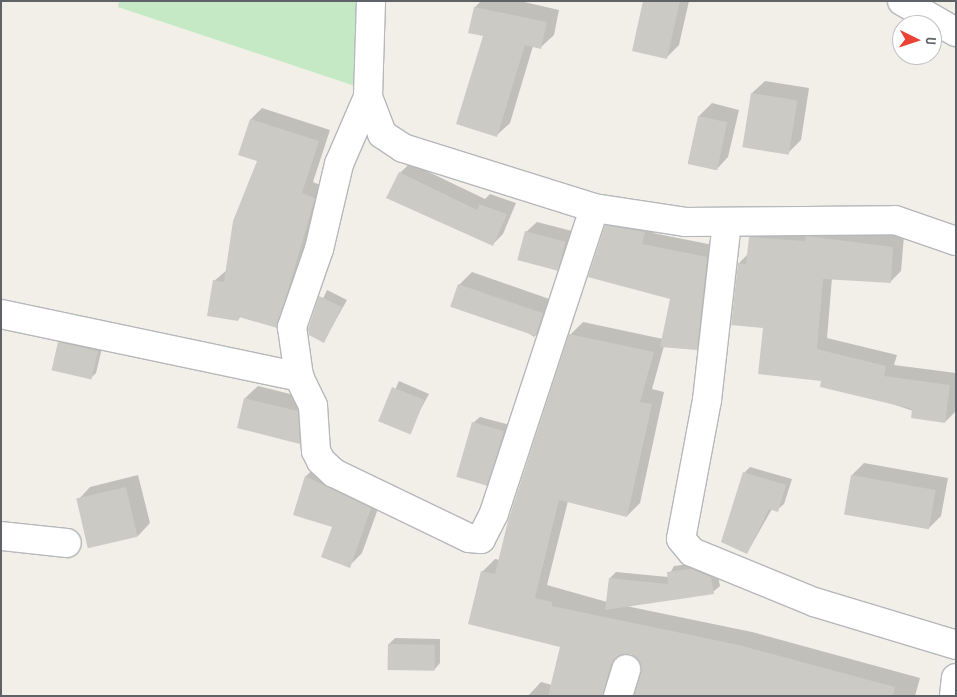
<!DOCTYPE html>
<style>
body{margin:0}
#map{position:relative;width:957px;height:697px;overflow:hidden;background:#f1efe8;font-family:"PT Sans Narrow",sans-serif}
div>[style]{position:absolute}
.green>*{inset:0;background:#c5e8c5}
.shadow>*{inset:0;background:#0003}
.building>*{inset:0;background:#cccac5;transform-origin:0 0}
.roads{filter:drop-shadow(1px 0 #b5b8bc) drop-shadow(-1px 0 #b5b8bc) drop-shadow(0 1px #b5b8bc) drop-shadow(0 -1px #b5b8bc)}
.street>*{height:28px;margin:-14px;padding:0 14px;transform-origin:14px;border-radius:14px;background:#fff}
span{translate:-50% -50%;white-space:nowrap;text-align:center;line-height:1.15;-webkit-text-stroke:5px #fff;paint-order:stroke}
.frame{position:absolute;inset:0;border:2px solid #5f6368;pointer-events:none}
.north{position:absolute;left:892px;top:15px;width:50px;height:50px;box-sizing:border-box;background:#fff;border:1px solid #bfc1c3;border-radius:50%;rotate:94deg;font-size:14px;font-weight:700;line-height:20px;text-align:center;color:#5f6368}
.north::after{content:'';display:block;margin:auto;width:18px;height:22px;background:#ea4335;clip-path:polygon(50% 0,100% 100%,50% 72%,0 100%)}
</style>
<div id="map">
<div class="green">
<div style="clip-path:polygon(119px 1px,371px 1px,361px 88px,118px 7px)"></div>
</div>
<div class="shadow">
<div style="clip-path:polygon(481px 1px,520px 1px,559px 10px,554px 35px,541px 47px,533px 46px,510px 123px,497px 135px,485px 35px,470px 32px,475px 7px)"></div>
<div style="clip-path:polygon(645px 1px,689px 1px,679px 45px,666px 58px)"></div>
<div style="clip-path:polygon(765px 81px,809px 88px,801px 140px,788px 153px,752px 93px)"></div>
<div style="clip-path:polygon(712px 103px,739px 110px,728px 157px,716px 170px,688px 163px,699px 116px)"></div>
<div style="clip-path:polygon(262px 108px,330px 130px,313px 182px,325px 187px,288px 315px,276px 326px,241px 316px,238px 320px,214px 281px,227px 270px,258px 160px,251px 119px)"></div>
<div style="clip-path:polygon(410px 163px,485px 199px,490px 194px,516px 203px,503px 234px,493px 244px,400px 173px)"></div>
<div style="clip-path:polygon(617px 215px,656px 221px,653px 233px,718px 246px,707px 338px,696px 349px,664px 346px,652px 389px,664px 392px,640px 503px,627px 516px,568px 501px,547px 585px,607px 602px,610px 578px,616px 572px,668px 577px,674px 566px,698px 563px,717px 571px,720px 586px,713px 592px,626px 606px,752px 632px,920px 678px,915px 696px,635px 696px,643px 666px,631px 653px,625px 654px,615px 686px,624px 696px,528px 696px,541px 682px,552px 685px,562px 646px,482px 572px,495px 559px,500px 560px,570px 335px,583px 322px,663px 339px,672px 298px,606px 226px)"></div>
<div style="clip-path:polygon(537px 222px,576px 232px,567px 258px,557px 268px,526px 232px)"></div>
<div style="clip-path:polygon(761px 226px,904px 236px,901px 271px,890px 282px,832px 278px,827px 338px,897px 355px,894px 365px,956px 373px,956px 411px,945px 422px,823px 380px,765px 327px,739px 263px,748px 254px,750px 238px)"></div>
<div style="clip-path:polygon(472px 272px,555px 301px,547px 325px,534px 337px,459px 285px)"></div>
<div style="clip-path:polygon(327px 290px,347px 300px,324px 341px,309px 329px)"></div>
<div style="clip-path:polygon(65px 336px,103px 344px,96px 373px,90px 379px,59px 343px)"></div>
<div style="clip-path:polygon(399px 381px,429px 394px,408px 432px,381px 421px)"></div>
<div style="clip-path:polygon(258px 386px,310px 399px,312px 430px,299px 442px,245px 398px)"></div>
<div style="clip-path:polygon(480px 417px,510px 425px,493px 476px,487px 482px,473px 423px)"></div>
<div style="clip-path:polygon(864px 463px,948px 478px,941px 516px,928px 529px,852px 475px)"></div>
<div style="clip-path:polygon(319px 464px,383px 495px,362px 553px,349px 566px,334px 526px,295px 514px,306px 476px)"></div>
<div style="clip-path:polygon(750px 467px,792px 479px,784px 504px,777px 510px,772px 509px,747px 553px,744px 473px)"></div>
<div style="clip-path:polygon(138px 475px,150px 523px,138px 536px,78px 500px,90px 487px)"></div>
<div style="clip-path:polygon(395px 638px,440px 639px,440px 663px,434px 670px,389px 644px)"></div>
</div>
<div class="building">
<div style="clip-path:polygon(643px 1px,680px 1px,667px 59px,632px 51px)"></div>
<div style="clip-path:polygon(474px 7px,547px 22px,541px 49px,525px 45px,497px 137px,456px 124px,483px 36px,468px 33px)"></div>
<div style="left:751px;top:93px;width:47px;height:55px;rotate:9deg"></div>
<div style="left:698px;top:116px;width:30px;height:49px;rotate:12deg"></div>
<div style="clip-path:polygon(250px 119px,319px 141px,302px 193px,315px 198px,277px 328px,239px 317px,238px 321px,207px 316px,213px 280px,224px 282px,233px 221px,257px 161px,238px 155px)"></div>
<div style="clip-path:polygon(399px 172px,477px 210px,479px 204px,507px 214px,493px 246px,386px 198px)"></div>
<div style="clip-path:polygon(605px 225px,645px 232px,642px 244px,707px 257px,697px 350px,660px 347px,670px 299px,588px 277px)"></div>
<div style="left:525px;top:231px;width:42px;height:30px;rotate:15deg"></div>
<div style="clip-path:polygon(806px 236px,893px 247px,891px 283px,823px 279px,817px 349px,886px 366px,884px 376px,950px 385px,945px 423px,911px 418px,912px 409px,820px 387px,821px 381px,758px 374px,763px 328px,731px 325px,738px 263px,746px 264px,749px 237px,805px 241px)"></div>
<div style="left:458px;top:284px;width:90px;height:24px;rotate:19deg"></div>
<div style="clip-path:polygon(319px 296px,342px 307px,324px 343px,309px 335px,308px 329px)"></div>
<div style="clip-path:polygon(569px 334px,654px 352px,640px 402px,652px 404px,627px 517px,559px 500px,535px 598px,552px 602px,552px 606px,739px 645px,895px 687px,893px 696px,634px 696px,641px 665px,631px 654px,623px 654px,611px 664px,603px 696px,548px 696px,560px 647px,468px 624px,481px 571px,495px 574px,508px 521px)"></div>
<div style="left:58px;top:342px;width:41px;height:29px;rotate:13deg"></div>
<div style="left:392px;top:387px;width:35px;height:37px;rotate:22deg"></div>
<div style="clip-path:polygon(244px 398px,298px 411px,300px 444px,237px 428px)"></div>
<div style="left:472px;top:422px;width:33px;height:57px;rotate:16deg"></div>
<div style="clip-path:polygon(743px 472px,786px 485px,778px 512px,769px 509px,747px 554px,721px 542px)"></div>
<div style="left:851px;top:475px;width:86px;height:40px;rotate:10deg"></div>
<div style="clip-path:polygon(305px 476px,371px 508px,350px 568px,321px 557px,332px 527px,293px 515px)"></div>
<div style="left:126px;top:487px;width:51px;height:51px;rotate:77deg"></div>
<div style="clip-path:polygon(691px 569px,711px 577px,714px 594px,605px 610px,609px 578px,668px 584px,667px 572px)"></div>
<div style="left:388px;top:644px;width:47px;height:26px;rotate:1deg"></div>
</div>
<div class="roads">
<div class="street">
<div style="left:371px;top:1px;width:96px;rotate:91.8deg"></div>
<div style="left:368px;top:97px;width:40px;rotate:69deg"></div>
<div style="left:382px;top:134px;width:25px;rotate:34deg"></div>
<div style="left:403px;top:148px;width:200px;rotate:17.4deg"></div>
<div style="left:594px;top:208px;width:92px;rotate:8.7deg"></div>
<div style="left:685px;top:222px;width:210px;rotate:-0.5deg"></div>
<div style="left:895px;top:220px;width:65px;rotate:19deg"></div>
<div style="left:902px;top:1px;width:62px;rotate:29.9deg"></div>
<div style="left:368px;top:97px;width:73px;rotate:113.4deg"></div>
<div style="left:339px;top:164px;width:87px;rotate:103.2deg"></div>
<div style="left:319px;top:249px;width:83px;rotate:109.1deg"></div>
<div style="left:292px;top:327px;width:50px;rotate:82deg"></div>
<div style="left:299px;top:377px;width:32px;rotate:64deg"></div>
<div style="left:313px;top:406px;width:45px;rotate:86.2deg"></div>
<div style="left:316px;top:451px;width:11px;rotate:63deg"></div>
<div style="left:321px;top:461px;width:18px;rotate:43deg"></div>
<div style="left:334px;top:473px;width:150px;rotate:25.7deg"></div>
<div style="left:469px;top:538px;width:12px;rotate:5deg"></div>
<div style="left:481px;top:539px;width:29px;rotate:-63deg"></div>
<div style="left:494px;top:513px;width:321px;rotate:-71.8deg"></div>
<div style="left:727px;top:222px;width:179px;rotate:96.4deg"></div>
<div style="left:707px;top:400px;width:141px;rotate:100.6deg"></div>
<div style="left:681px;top:539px;width:17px;rotate:50deg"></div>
<div style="left:692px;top:552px;width:132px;rotate:22.3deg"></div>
<div style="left:814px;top:602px;width:148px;rotate:16.8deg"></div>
<div style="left:1px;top:314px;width:305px;rotate:11.9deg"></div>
<div style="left:1px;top:536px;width:66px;rotate:6.1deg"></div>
<div style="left:618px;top:696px;width:28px;rotate:-73deg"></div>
<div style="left:954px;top:696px;width:18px;rotate:-84deg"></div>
</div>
</div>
<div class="frame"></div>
<div class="north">U</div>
</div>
